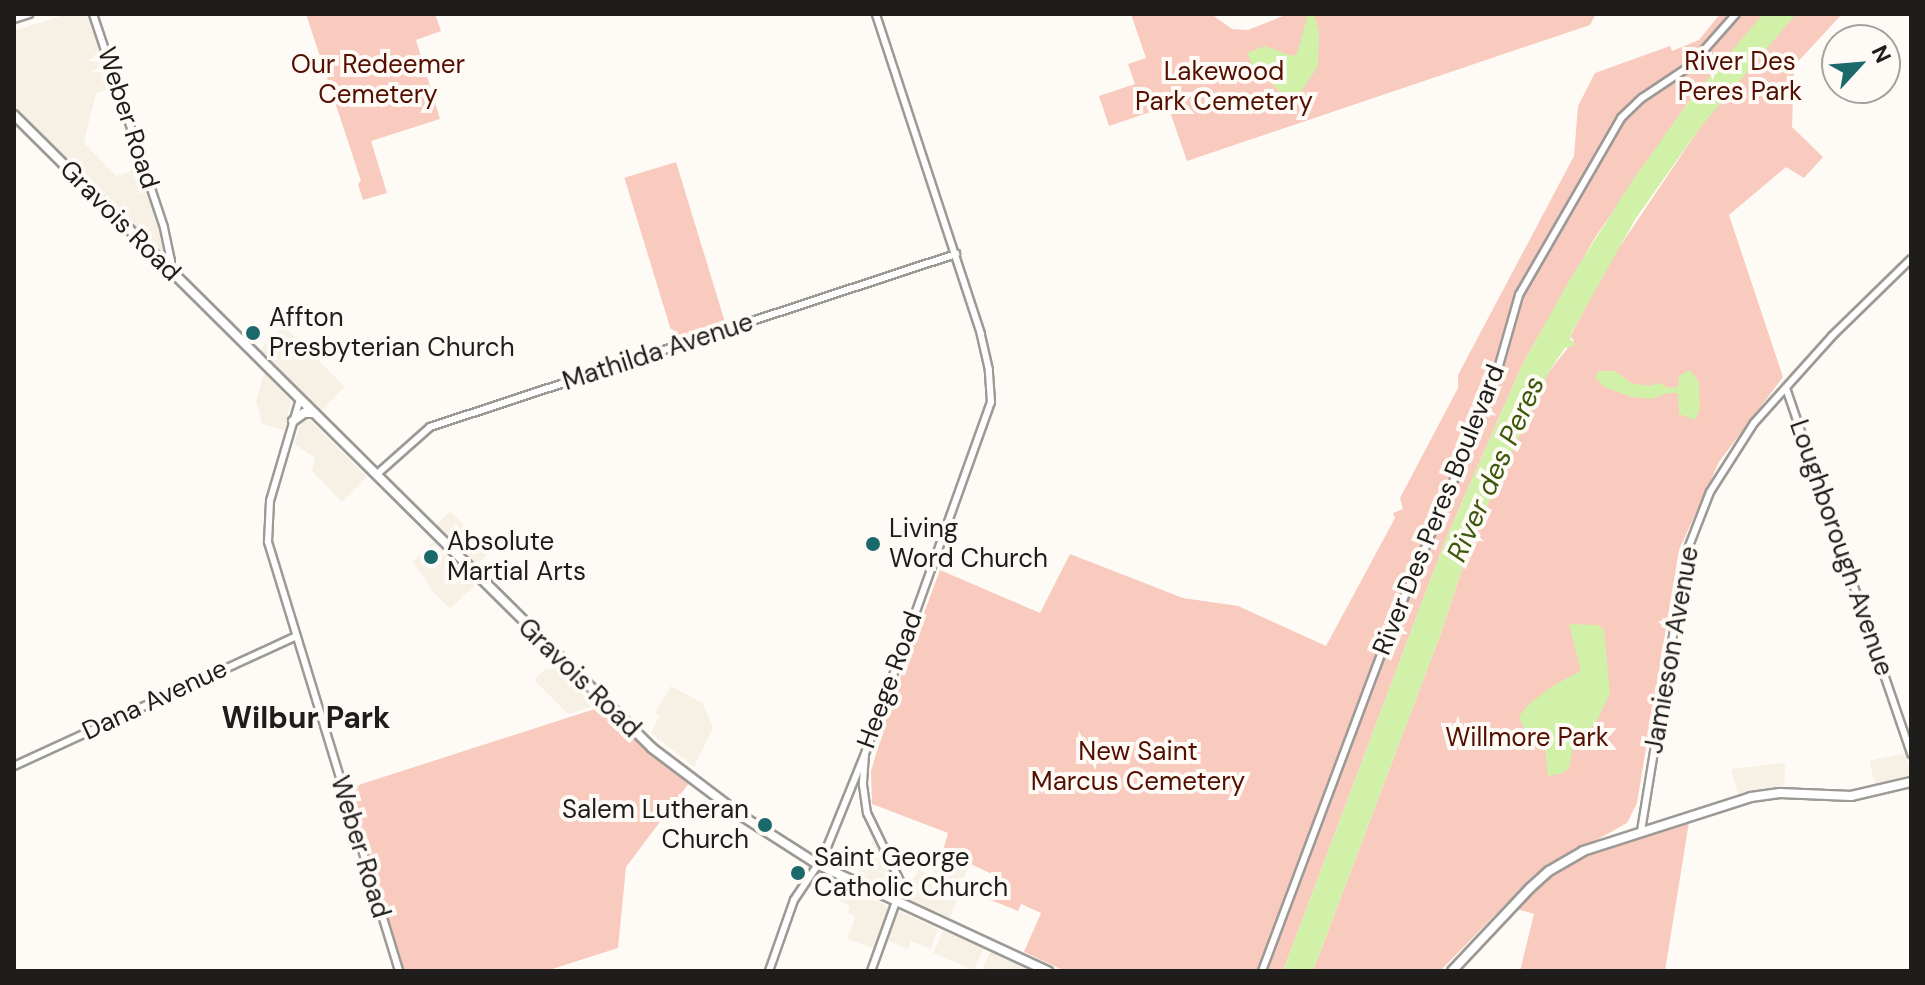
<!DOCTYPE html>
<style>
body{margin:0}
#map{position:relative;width:1925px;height:985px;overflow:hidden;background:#fefbf6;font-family:"DM Sans",sans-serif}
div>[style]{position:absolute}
.built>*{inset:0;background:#f7f0e5;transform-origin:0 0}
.green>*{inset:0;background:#f9cabe;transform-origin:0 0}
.water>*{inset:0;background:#d1f1a9}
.roads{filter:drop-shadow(2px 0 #9d9a96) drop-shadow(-2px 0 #9d9a96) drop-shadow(0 2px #9d9a96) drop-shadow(0 -2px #9d9a96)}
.secondary>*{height:6px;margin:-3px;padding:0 3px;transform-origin:3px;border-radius:3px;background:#fff}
.primary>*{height:8px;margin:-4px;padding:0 4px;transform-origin:4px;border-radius:4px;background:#fff}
.dots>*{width:22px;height:22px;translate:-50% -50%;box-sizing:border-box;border:4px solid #fefbf6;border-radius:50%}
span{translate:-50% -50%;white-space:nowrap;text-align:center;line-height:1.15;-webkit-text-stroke:8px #fefbf6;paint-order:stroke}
.park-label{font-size:26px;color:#540f00}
.street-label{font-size:26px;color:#1e1d1c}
.poi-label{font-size:26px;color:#1e1d1c}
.left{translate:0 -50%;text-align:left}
.right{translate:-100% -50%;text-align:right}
.water-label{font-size:28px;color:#3d580c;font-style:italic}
.quarter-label{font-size:30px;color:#1e1d1c;font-weight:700}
.frame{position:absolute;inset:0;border:16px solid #1e1d1c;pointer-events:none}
.north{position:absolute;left:1821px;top:24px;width:80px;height:80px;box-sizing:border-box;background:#fefbf6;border:2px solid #a4a29f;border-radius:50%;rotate:64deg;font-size:22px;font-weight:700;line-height:32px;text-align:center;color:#1e1d1c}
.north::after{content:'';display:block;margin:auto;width:28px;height:36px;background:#1c696c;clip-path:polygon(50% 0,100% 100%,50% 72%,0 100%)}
</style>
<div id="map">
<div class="built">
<div style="clip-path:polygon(67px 14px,89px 14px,112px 88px,96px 93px,84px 143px,116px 176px,129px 172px,138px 162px,165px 250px,159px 251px,14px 105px,14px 31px)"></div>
<div style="left:284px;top:326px;width:86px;height:33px;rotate:45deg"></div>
<div style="clip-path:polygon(264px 373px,291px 401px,284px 430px,262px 424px,256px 401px)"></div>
<div style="clip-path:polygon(309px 419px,367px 477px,342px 502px,312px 471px,315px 458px,294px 444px,301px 422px)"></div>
<div style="left:450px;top:511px;width:57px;height:23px;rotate:44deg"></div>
<div style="clip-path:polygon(433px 542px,475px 585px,450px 609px,434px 593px,413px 562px)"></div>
<div style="clip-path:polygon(552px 662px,594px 706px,568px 714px,534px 680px)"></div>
<div style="clip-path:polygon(671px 686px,703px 703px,713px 728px,694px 767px,651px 733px,659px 716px,655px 713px)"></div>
<div style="left:1906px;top:753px;width:24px;height:37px;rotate:78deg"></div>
<div style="clip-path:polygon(1782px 763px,1785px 765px,1784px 788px,1738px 794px,1731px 769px)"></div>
<div style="clip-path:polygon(873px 840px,896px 878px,898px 886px,894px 894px,856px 875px)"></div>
<div style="clip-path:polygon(940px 854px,968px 867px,950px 918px,908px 899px,905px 889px,919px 870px,933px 875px)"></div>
<div style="clip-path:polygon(836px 881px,889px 907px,876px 949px,847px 939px,855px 917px,848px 913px,850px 906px,830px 896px)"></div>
<div style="clip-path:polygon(899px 911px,938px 929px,931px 949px,911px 941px,908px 949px,885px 939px)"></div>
<div style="left:943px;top:931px;width:44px;height:24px;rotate:23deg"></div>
<div style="clip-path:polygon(990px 952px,1032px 970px,1032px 971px,982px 971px)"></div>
</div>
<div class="green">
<div style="clip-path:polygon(306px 14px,435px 14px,441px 31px,416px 40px,440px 119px,371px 141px,387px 193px,363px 200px,358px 184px,361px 181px)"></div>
<div style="clip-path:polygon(1131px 14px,1211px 14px,1232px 29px,1248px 30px,1288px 14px,1596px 14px,1590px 25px,1187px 161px,1168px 106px,1109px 126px,1099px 96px,1135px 84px,1128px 64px,1146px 58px)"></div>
<div style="clip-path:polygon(1720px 14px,1842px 14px,1794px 66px,1792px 127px,1823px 157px,1804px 178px,1786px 167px,1729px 215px,1783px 377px,1719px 462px,1679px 550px,1637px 803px,1627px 823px,1535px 874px,1440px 971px,1313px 971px,1441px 633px,1473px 536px,1548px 373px,1574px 340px,1570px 337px,1606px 267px,1699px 129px,1689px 101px,1596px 236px,1523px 363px,1445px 541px,1283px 971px,1065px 971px,1024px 952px,1041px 913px,1021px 904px,1018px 911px,986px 898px,994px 875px,943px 851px,948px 833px,872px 804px,871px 771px,891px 703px,940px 570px,1040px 613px,1070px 554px,1183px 598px,1238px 606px,1326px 646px,1395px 518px,1393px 513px,1403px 509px,1400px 498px,1458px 388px,1458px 375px,1574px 156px,1578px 106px,1595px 73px,1670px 46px,1672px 51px,1699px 40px)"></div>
<div style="left:676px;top:162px;width:173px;height:54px;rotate:73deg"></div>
<div style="clip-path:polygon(601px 707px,689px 783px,626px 867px,618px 948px,546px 971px,404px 971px,346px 789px)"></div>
<div style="clip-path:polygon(1689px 822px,1665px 971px,1520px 971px,1534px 914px,1517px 909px,1537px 887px,1586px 855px)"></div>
</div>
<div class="water">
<div style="clip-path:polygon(1308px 14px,1314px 14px,1319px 32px,1318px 66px,1300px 93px,1285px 96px,1253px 67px,1247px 53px,1265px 46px,1292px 56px,1297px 54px)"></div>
<div style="clip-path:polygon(1763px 14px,1796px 14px,1699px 129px,1636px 218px,1572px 332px,1570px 339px,1576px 345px,1565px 348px,1548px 373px,1473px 536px,1441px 633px,1313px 971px,1283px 971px,1445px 541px,1523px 363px,1569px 281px,1630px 184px,1690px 100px)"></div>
<div style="clip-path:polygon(1690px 370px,1699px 382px,1700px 410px,1695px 420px,1679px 414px,1678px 393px,1668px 393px,1651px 399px,1632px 397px,1604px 387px,1595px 377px,1599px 371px,1615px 371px,1631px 383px,1649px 386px,1661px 383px,1668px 388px,1678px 387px,1679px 376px)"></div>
<div style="clip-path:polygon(1569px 624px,1598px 625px,1604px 630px,1610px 693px,1596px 723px,1575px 740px,1569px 768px,1563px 773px,1548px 776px,1545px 749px,1529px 743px,1519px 716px,1530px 703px,1554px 685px,1581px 671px)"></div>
</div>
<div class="roads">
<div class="secondary">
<div style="left:93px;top:14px;width:225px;rotate:71.6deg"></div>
<div style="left:164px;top:228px;width:34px;rotate:78deg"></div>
<div style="left:171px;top:261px;width:9px;rotate:111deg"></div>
<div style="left:14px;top:19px;width:16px;rotate:-18deg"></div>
<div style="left:1786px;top:388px;width:387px;rotate:71.1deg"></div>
<div style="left:300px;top:399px;width:106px;rotate:106.4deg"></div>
<div style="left:270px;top:501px;width:41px;rotate:92.8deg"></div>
<div style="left:268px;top:542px;width:449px;rotate:73deg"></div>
<div style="left:376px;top:475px;width:72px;rotate:-41.6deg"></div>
<div style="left:430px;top:427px;width:554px;rotate:-18.21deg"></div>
<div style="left:865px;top:754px;width:31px;rotate:94deg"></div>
<div style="left:863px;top:785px;width:28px;rotate:82deg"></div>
<div style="left:867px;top:813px;width:80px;rotate:64.1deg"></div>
<div style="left:902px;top:885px;width:91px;rotate:109.8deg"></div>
<div style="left:14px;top:766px;width:311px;rotate:-24.7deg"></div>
<div style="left:1641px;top:831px;width:284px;rotate:-80.7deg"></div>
<div style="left:1687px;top:551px;width:63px;rotate:-68.7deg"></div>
<div style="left:1710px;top:492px;width:82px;rotate:-57.5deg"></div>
<div style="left:1754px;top:423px;width:117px;rotate:-48.1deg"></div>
<div style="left:1832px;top:336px;width:110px;rotate:-44.3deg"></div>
<div style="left:769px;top:971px;width:75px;rotate:-70.6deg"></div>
<div style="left:794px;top:900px;width:52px;rotate:-56deg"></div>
<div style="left:823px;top:857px;width:114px;rotate:-67.9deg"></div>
<div style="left:866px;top:751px;width:371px;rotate:-70.3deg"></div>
<div style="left:991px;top:402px;width:32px;rotate:-94deg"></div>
<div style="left:989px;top:370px;width:37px;rotate:-103deg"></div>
<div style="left:981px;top:334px;width:337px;rotate:-108.2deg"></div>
<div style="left:1262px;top:971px;width:363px;rotate:-69.4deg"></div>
<div style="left:1390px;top:631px;width:262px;rotate:-67.1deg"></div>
<div style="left:1492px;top:390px;width:99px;rotate:-74.1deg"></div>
<div style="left:1519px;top:295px;width:204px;rotate:-60deg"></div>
<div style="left:1621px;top:118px;width:29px;rotate:-44deg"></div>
<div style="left:1642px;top:98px;width:58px;rotate:-33.7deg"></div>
<div style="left:1690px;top:66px;width:69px;rotate:-48.5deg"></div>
</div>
<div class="primary">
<div style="left:14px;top:115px;width:899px;rotate:44.77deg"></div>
<div style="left:652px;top:748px;width:113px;rotate:37.1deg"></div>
<div style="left:742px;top:816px;width:89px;rotate:32.6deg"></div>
<div style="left:817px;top:864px;width:255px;rotate:24.9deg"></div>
<div style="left:293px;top:421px;width:14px;rotate:-36deg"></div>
<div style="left:304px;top:413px;width:10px"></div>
<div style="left:1452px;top:971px;width:114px;rotate:-46.8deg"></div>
<div style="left:1530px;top:888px;width:25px;rotate:-42deg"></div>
<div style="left:1549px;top:871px;width:39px;rotate:-30deg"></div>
<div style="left:1583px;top:851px;width:176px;rotate:-17.8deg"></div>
<div style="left:1751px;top:797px;width:29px;rotate:-8deg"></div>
<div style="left:1780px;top:793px;width:71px;rotate:2.4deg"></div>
<div style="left:1851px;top:796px;width:62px;rotate:-13.1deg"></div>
</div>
</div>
<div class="dots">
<div style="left:253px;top:333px;background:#1c696c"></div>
<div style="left:873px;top:544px;background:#1c696c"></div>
<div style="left:431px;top:557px;background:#1c696c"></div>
<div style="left:765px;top:825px;background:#1c696c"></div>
<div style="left:798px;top:873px;background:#1c696c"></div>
</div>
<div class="park-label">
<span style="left:1740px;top:77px">River Des<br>Peres Park</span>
<span style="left:378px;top:80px">Our Redeemer<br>Cemetery</span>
<span style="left:1224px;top:87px">Lakewood<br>Park Cemetery</span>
<span style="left:1527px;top:738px">Willmore Park</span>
<span style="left:1138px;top:767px">New Saint<br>Marcus Cemetery</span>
</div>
<div class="street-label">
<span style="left:128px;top:118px;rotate:72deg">Weber Road</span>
<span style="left:120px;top:221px;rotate:45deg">Gravois Road</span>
<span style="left:658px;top:352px;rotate:-18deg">Mathilda Avenue</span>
<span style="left:1439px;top:510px;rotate:-68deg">River Des Peres Boulevard</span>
<span style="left:1841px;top:548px;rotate:71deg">Loughborough Avenue</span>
<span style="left:1672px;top:650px;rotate:-80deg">Jamieson Avenue</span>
<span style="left:579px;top:678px;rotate:44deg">Gravois Road</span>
<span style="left:890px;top:680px;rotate:-70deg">Heege Road</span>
<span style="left:155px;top:700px;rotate:-25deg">Dana Avenue</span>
<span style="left:360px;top:847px;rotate:73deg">Weber Road</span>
</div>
<div class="poi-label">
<span class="left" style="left:269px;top:333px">Affton<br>Presbyterian Church</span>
<span class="left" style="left:889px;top:544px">Living<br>Word Church</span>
<span class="left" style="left:447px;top:557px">Absolute<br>Martial Arts</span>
<span class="right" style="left:749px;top:825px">Salem Lutheran<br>Church</span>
<span class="left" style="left:814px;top:873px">Saint George<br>Catholic Church</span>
</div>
<div class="water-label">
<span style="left:1496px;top:469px;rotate:-66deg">River des Peres</span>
</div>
<div class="quarter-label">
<span style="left:306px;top:718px">Wilbur Park</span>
</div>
<div class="frame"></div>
<div class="north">N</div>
</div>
